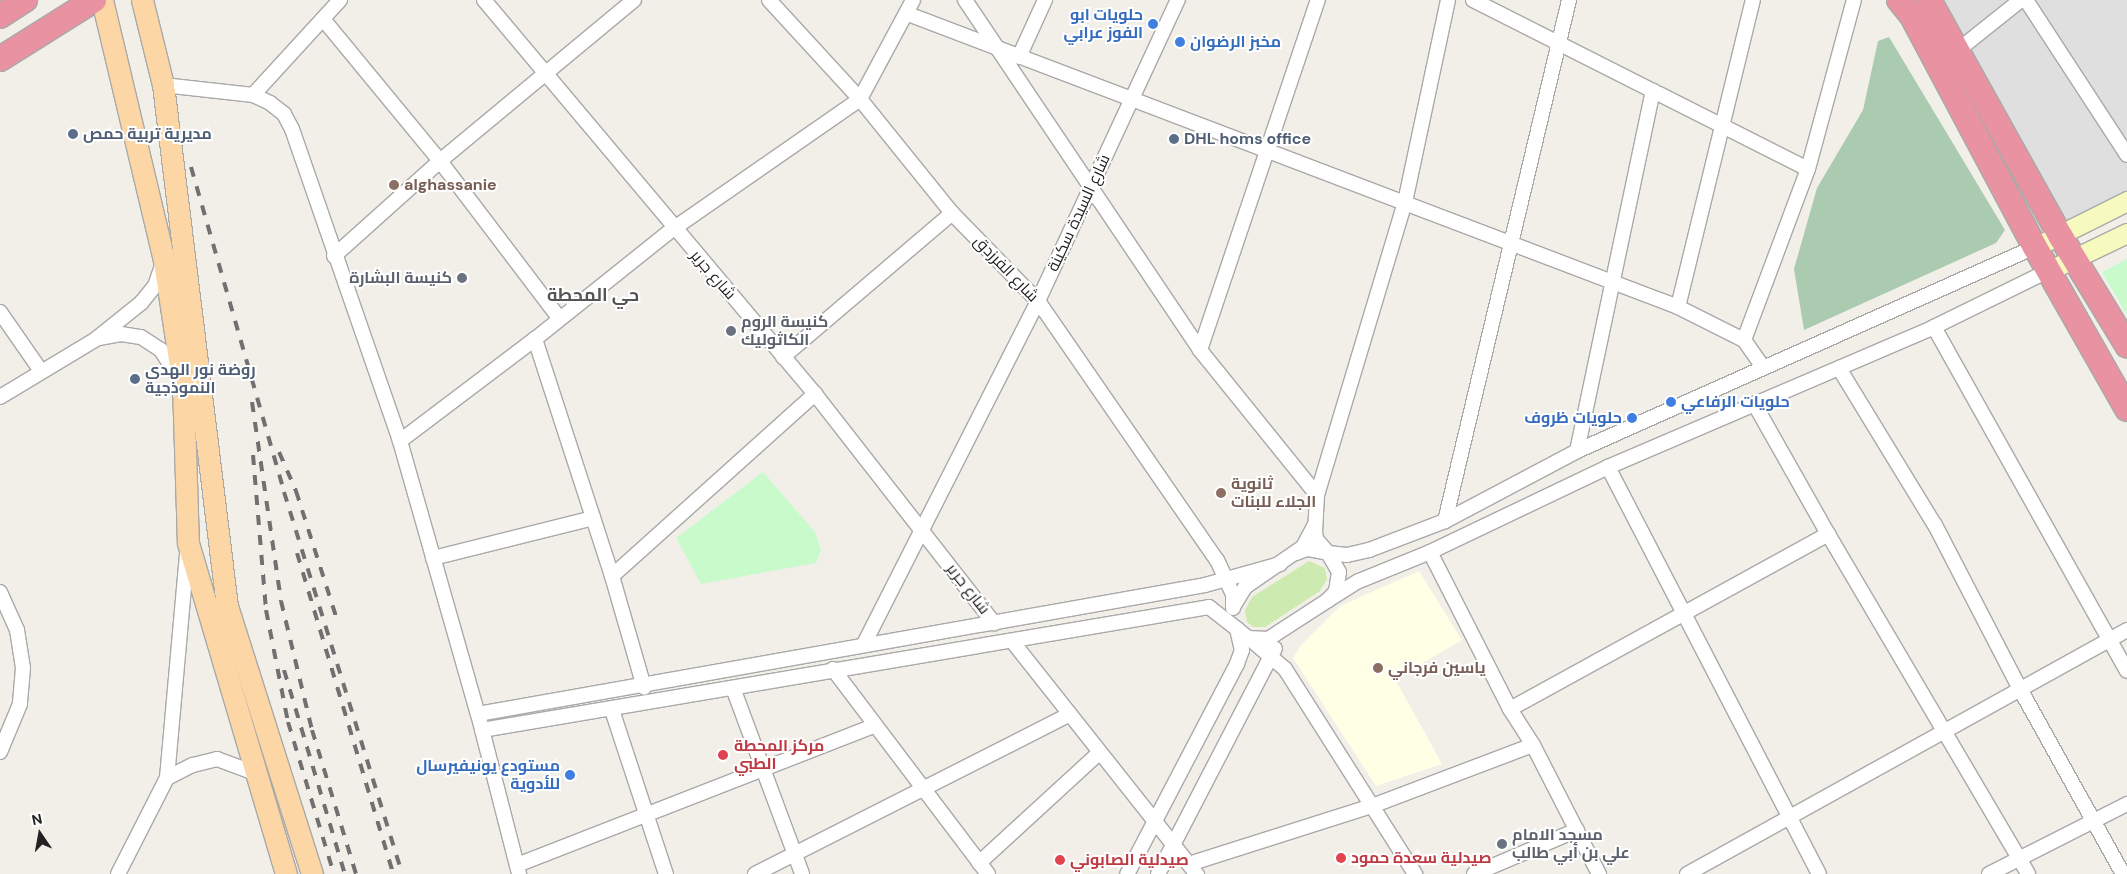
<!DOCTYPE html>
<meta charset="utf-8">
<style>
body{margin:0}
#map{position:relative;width:2127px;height:874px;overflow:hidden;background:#f2efe9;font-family:"DM Sans",Cairo,sans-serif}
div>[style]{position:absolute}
.residential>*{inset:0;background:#e0dfdf}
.education>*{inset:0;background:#ffffe5}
.grass>*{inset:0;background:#cdebb0}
.cemetery>*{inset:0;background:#aacbaf}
.park>*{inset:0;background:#c8facc}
.roads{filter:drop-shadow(1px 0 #a9a9a9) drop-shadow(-1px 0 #a9a9a9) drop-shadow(0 1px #a9a9a9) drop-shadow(0 -1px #a9a9a9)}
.street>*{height:14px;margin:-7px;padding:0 7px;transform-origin:7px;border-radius:7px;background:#fff}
.secondary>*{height:19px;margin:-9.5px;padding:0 9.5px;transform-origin:9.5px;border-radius:9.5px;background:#f7fabf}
.primary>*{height:21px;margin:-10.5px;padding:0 10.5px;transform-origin:10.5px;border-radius:10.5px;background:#fcd6a4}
.highway>*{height:24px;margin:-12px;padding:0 12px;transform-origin:12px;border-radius:12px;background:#e892a2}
.rail>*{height:4px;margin-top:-2px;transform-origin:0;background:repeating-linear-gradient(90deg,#707070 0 10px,transparent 0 20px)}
.dots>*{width:14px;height:14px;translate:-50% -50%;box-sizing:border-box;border:2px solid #fff;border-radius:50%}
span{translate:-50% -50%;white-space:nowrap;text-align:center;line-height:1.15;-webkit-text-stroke:4px #fff;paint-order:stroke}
.shop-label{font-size:16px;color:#366cbe;font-weight:700}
.right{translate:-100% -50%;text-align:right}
.left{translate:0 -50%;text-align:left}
.service-label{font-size:16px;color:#4e5e75;font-weight:700}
.education-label{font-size:16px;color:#785e54;font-weight:700}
.street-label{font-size:16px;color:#222}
.worship-label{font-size:16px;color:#5b616d;font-weight:700}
.health-label{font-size:16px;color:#be3a42;font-weight:700}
.neighbourhood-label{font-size:18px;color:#555;font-weight:700}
.north{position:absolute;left:15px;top:809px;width:50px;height:50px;-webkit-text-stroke:4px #fff;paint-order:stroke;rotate:348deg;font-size:14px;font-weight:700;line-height:20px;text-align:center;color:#222}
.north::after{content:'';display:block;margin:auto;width:18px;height:22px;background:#222;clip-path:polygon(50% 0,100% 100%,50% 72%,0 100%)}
</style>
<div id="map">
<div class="residential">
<div style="clip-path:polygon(1933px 0,2127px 0,2127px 201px,2061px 237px)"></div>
</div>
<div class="education">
<div style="clip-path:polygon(1419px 571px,1462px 640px,1395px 679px,1442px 764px,1376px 786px,1293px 658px,1301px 645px,1340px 606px)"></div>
</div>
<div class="grass">
<div style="clip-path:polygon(1309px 561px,1325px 568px,1327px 579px,1320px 591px,1265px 627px,1253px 627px,1247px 622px,1245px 610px,1252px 597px)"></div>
</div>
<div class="cemetery">
<div style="clip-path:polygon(1889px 37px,2005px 230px,1996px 243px,1804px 330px,1794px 269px,1817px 188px,1863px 110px,1878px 41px)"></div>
</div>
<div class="park">
<div style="clip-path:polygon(2127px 259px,2127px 315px,2102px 272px)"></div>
<div style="clip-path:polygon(763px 472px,815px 532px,821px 550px,816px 563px,701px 584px,676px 538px)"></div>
</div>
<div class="roads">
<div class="street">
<div style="left:484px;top:0;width:515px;rotate:49.97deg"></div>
<div style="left:815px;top:394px;width:291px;rotate:52deg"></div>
<div style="left:769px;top:0;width:134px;rotate:47.4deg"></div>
<div style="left:860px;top:99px;width:146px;rotate:51.1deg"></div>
<div style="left:952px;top:213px;width:123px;rotate:45.7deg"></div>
<div style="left:1038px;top:301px;width:315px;rotate:55.4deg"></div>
<div style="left:1217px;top:560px;width:38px;rotate:65deg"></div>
<div style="left:1233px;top:595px;width:13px;rotate:90deg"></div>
<div style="left:965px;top:0;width:422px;rotate:56.1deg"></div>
<div style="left:1200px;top:350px;width:186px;rotate:51.1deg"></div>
<div style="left:1448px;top:0;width:207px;rotate:102deg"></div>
<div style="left:1405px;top:202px;width:306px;rotate:106.7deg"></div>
<div style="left:1317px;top:495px;width:36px;rotate:93deg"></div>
<div style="left:1315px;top:531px;width:8px;rotate:83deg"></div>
<div style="left:1316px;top:539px;width:18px;rotate:49deg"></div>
<div style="left:1328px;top:553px;width:19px;rotate:6deg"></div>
<div style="left:1347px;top:555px;width:23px;rotate:-13deg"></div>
<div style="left:1369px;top:550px;width:81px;rotate:-20.9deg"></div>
<div style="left:1445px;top:521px;width:149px;rotate:-27.9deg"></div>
<div style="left:1577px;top:451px;width:501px;rotate:-24.01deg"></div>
<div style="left:1473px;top:0;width:375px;rotate:26.8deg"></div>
<div style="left:2026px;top:0;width:185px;rotate:56.9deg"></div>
<div style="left:908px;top:14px;width:824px;rotate:20.83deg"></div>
<div style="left:1678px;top:307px;width:74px;rotate:26.6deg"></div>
<div style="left:1744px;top:340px;width:32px;rotate:55deg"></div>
<div style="left:323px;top:19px;width:184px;rotate:50.5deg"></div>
<div style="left:440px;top:161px;width:197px;rotate:52.8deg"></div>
<div style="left:1957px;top:51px;width:82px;rotate:-38.6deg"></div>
<div style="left:1019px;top:57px;width:63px;rotate:-65.5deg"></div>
<div style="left:163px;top:85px;width:91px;rotate:6.3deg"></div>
<div style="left:253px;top:95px;width:19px;rotate:25deg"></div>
<div style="left:270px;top:103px;width:18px;rotate:38deg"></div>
<div style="left:284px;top:114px;width:17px;rotate:62deg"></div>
<div style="left:292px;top:129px;width:330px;rotate:70.9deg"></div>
<div style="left:400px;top:441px;width:284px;rotate:74.1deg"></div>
<div style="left:478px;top:714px;width:165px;rotate:75.6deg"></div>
<div style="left:253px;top:95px;width:129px;rotate:-47.5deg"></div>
<div style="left:334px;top:256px;width:142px;rotate:-41.9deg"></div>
<div style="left:440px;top:161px;width:252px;rotate:-39.7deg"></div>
<div style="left:1678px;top:307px;width:316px;rotate:-76.3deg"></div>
<div style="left:0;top:312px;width:72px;rotate:55.2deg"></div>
<div style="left:1934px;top:327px;width:394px;rotate:60.7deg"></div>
<div style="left:99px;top:338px;width:22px;rotate:-10deg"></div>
<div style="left:121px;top:334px;width:20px;rotate:9deg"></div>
<div style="left:141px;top:337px;width:24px;rotate:33deg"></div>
<div style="left:161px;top:350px;width:32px;rotate:58deg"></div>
<div style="left:535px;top:339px;width:249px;rotate:72deg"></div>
<div style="left:612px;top:576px;width:116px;rotate:73.9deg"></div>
<div style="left:1744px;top:340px;width:183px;rotate:-69.5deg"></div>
<div style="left:1808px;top:169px;width:175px;rotate:-74.8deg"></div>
<div style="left:1200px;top:350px;width:369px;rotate:-71.4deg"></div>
<div style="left:783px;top:357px;width:222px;rotate:-40.4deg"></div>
<div style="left:1839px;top:368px;width:184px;rotate:58.6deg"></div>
<div style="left:1935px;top:525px;width:185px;rotate:62.6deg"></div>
<div style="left:2020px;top:689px;width:212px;rotate:60.9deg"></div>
<div style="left:0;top:397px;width:112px;rotate:-31.1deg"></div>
<div style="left:96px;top:339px;width:58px;rotate:-38.7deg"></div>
<div style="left:141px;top:303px;width:22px;rotate:-51deg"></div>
<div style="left:155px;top:286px;width:21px;rotate:-71deg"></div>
<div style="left:400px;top:441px;width:169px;rotate:-37.1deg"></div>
<div style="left:535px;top:339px;width:176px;rotate:-38.6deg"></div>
<div style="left:673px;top:229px;width:228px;rotate:-34.8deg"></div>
<div style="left:860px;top:99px;width:112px;rotate:-61.8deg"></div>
<div style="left:1577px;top:451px;width:368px;rotate:-78.1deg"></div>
<div style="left:1608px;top:467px;width:458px;rotate:62.6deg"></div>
<div style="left:1445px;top:521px;width:536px;rotate:-76.61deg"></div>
<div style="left:1828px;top:534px;width:394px;rotate:59.5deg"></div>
<div style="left:1430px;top:552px;width:176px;rotate:63deg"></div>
<div style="left:433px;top:558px;width:165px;rotate:-14deg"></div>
<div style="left:612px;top:576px;width:273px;rotate:-41.9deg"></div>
<div style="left:0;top:592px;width:42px;rotate:65.9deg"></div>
<div style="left:17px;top:630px;width:38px;rotate:81deg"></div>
<div style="left:23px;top:668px;width:36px;rotate:95deg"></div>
<div style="left:20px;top:704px;width:52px;rotate:112.6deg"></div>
<div style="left:1328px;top:600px;width:36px;rotate:-32deg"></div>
<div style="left:1359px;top:581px;width:77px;rotate:-22.2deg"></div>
<div style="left:1430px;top:552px;width:197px;rotate:-25.5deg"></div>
<div style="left:1608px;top:467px;width:355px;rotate:-23.2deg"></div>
<div style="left:1934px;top:327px;width:129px;rotate:-26.2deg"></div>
<div style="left:1233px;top:607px;width:23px;rotate:-59deg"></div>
<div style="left:1245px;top:587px;width:70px;rotate:-34.6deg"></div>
<div style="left:1303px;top:547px;width:24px;rotate:-62deg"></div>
<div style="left:1236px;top:628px;width:16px;rotate:40deg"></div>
<div style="left:1248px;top:638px;width:20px;rotate:3deg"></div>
<div style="left:1268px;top:639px;width:72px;rotate:-33deg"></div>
<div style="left:1328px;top:600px;width:12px;rotate:-48deg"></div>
<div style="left:1336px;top:591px;width:19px;rotate:-81deg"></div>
<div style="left:1339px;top:572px;width:22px;rotate:-120deg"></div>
<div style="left:1328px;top:553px;width:21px;rotate:-169deg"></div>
<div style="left:1307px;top:549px;width:12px;rotate:160deg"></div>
<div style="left:1250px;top:639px;width:46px;rotate:40.6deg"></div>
<div style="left:1285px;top:669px;width:243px;rotate:57.6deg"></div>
<div style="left:1012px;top:641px;width:298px;rotate:51.6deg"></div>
<div style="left:864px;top:644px;width:385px;rotate:-63.1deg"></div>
<div style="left:1038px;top:301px;width:332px;rotate:-65.1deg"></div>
<div style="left:833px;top:669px;width:257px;rotate:52.9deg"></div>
<div style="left:733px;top:688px;width:198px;rotate:69.6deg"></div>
<div style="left:612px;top:710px;width:173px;rotate:71.8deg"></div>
<div style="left:478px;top:714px;width:738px;rotate:-10.06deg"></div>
<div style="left:1205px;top:585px;width:78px;rotate:-15.6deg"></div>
<div style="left:482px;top:730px;width:737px;rotate:-9.6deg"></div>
<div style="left:1209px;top:607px;width:36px;rotate:38deg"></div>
<div style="left:1237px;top:629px;width:22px;rotate:77deg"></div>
<div style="left:1242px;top:650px;width:15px;rotate:110deg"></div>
<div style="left:1237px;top:664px;width:237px;rotate:117.6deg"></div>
<div style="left:1533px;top:745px;width:145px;rotate:62.9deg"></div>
<div style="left:167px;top:778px;width:29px;rotate:-27deg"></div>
<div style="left:193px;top:765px;width:25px;rotate:-14deg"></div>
<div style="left:217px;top:759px;width:40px;rotate:20.2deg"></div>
<div style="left:979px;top:863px;width:164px;rotate:-42.5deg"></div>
<div style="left:1189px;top:864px;width:192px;rotate:-17.6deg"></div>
<div style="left:1372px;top:806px;width:172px;rotate:-20.8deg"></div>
<div style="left:1533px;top:745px;width:43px;rotate:-122.6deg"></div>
<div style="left:1510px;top:709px;width:363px;rotate:-28.8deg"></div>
<div style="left:1828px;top:534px;width:150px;rotate:-119.5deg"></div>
<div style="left:517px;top:865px;width:382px;rotate:-21.3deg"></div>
<div style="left:118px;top:874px;width:108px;rotate:-63deg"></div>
<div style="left:167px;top:778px;width:226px;rotate:-84.9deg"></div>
<div style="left:755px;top:874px;width:353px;rotate:-26.9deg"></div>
<div style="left:1158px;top:874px;width:254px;rotate:-62.6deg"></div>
<div style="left:1474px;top:874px;width:112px;rotate:-23.1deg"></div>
<div style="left:1687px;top:874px;width:503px;rotate:-29.01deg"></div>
<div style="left:1989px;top:874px;width:155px;rotate:-26.9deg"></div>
</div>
<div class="secondary">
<div style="left:2035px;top:247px;width:103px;rotate:-26.6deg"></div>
<div style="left:2050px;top:270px;width:85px;rotate:-25.7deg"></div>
</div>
<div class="primary">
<div style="left:102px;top:0;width:268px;rotate:76.6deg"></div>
<div style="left:164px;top:261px;width:125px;rotate:81.3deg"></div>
<div style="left:183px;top:385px;width:158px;rotate:88.2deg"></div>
<div style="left:188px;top:543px;width:345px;rotate:73.5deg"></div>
<div style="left:142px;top:0;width:88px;rotate:76.1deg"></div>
<div style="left:163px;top:85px;width:525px;rotate:83deg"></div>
<div style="left:227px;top:606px;width:281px;rotate:72.4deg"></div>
</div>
<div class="highway">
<div style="left:1899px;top:0;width:21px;rotate:51deg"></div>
<div style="left:1912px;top:16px;width:262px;rotate:62deg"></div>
<div style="left:2035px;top:247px;width:186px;rotate:60.4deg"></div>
<div style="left:1929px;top:0;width:271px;rotate:60.9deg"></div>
<div style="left:2061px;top:237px;width:127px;rotate:58.6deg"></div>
<div style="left:0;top:16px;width:30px;rotate:-33deg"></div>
<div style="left:0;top:59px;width:111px;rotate:-32.1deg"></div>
</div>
</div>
<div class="rail">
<div style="left:191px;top:167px;width:338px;rotate:74deg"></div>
<div style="left:284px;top:492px;width:400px;rotate:72.8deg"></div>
<div style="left:252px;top:402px;width:201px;rotate:81.7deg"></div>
<div style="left:281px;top:601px;width:133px;rotate:76.5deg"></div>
<div style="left:312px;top:730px;width:151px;rotate:73deg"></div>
<div style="left:279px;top:452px;width:43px;rotate:66.4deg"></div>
<div style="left:296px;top:491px;width:131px;rotate:72.3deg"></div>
<div style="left:253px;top:455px;width:156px;rotate:85.2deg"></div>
<div style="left:266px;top:610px;width:114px;rotate:78.9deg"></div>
<div style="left:288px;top:722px;width:159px;rotate:73.2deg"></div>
<div style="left:297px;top:553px;width:335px;rotate:73.3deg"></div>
<div style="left:284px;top:670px;width:213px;rotate:73.4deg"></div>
</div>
<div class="dots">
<div style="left:1153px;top:24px;background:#3f7fe0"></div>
<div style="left:1180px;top:42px;background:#3f7fe0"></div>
<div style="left:73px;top:134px;background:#5c6f8a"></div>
<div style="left:1174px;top:139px;background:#5c6f8a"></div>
<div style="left:394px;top:185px;background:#8d6e63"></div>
<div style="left:462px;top:278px;background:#6b7280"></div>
<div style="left:731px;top:331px;background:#6b7280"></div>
<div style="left:135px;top:379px;background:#5c6f8a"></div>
<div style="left:1671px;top:402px;background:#3f7fe0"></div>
<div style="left:1632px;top:418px;background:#3f7fe0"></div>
<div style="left:1221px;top:493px;background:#8d6e63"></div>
<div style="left:1378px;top:668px;background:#8d6e63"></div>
<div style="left:723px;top:755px;background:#e0444e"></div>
<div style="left:570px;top:775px;background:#3f7fe0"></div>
<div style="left:1502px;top:844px;background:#6b7280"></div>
<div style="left:1341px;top:858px;background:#e0444e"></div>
<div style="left:1060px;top:860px;background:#e0444e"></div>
</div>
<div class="shop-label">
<span class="right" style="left:1143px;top:24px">حلويات ابو<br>الفوز عرابي</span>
<span class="left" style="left:1190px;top:42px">مخبز الرضوان</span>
<span class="left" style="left:1681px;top:402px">حلويات الرفاعي</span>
<span class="right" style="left:1622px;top:418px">حلويات ظروف</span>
<span class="right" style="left:560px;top:775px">مستودع يونيفيرسال<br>للأدوية</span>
</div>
<div class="service-label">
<span class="left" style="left:83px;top:134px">مديرية تربية حمص</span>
<span class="left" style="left:1184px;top:139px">DHL homs office</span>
<span class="left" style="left:145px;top:379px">روضة نور الهدى<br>النموذجية</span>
</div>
<div class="education-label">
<span class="left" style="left:404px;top:185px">alghassanie</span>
<span class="left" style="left:1231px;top:493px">ثانوية<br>الجلاء للبنات</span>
<span class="left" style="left:1388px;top:668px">ياسين فرجاني</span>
</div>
<div class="street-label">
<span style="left:1079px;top:213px;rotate:-65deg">شارع السيدة سكينة</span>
<span style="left:1006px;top:269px;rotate:46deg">شارع الفرزدق</span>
<span style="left:713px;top:275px;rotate:49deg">شارع جرير</span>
<span style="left:968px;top:589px;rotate:52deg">شارع جرير</span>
</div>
<div class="worship-label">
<span class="right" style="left:452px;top:278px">كنيسة البشارة</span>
<span class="left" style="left:741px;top:331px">كنيسة الروم<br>الكاثوليك</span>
<span class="left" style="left:1512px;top:844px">مسجد الامام<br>علي بن أبي طالب</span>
</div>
<div class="health-label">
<span class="left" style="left:734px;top:755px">مركز المحطة<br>الطبي</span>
<span class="left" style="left:1351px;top:858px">صيدلية سعدة حمود</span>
<span class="left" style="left:1070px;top:860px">صيدلية الصابوني</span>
</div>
<div class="neighbourhood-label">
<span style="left:593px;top:295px">حي المحطة</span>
</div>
<div class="north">N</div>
</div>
